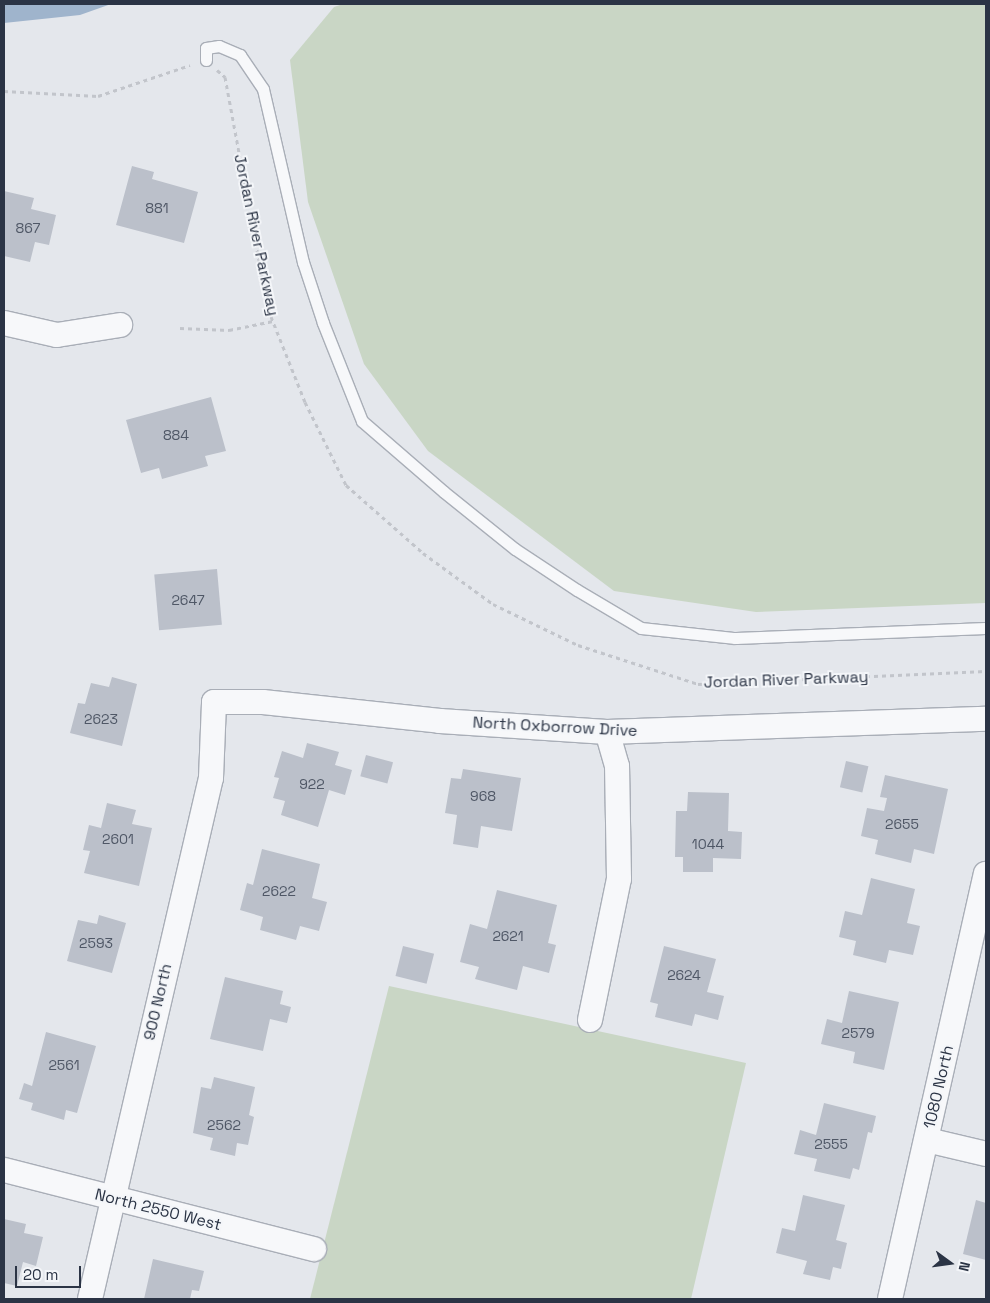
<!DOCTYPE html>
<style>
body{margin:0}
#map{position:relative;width:990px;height:1303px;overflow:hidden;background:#e4e7ec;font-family:"Space Grotesk",sans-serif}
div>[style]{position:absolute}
.green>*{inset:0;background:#c9d6c5}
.water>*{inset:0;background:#9fb4cc}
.building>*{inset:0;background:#bbc0ca;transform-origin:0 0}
.path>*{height:3px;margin-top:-1.5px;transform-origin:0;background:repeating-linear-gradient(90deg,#c2c5cb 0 4px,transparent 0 8px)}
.roads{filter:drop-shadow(1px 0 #a9aeb7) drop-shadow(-1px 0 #a9aeb7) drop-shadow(0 1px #a9aeb7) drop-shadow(0 -1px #a9aeb7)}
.lane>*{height:11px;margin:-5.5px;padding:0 5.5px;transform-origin:5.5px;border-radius:5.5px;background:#f7f8fa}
.street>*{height:24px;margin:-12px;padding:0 12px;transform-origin:12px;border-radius:12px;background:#f7f8fa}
span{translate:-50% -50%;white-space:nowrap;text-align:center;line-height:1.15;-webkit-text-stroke:4px #f4f6f9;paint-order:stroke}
.number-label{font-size:14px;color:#4f5766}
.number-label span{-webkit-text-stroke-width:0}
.street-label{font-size:16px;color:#2b3445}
.frame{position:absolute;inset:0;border:5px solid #2b3445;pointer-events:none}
.north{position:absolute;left:925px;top:1238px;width:50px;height:50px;-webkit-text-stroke:4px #f4f6f9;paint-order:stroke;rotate:104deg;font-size:14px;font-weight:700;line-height:20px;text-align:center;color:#2b3445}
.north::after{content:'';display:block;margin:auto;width:18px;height:22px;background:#2b3445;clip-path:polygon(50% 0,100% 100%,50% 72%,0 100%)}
.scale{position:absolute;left:15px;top:1266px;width:66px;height:22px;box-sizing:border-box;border:2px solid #2b3445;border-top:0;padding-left:6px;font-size:15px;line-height:18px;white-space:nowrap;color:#2b3445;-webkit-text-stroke:4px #f4f6f9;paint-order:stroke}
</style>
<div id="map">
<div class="green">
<div style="clip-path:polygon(343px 4px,986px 4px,986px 603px,756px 612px,614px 591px,428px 451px,364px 364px,308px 202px,290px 60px,334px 7px)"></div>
<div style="clip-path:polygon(389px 986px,746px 1063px,691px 1299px,310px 1299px)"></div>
</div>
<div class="water">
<div style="clip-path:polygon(4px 4px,111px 4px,80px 15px,4px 23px)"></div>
</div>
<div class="building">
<div style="clip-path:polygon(132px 166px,154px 172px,152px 179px,198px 192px,184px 243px,116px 225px)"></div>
<div style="clip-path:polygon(4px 191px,34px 198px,31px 209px,56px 215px,49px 245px,35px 242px,30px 262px,4px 256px)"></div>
<div style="clip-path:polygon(211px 397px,226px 451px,205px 456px,208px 466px,162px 479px,159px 468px,141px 473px,126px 420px)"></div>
<div style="left:217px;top:569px;width:56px;height:63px;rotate:85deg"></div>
<div style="clip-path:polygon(112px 677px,137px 684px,122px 746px,70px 733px,78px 703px,85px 704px,91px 683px,109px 687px)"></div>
<div style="clip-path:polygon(307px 743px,339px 752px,335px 765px,352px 770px,345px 795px,329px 790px,318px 827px,281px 815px,285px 801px,273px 798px,279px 778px,274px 777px,282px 751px,303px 758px)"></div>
<div style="left:366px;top:755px;width:28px;height:22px;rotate:15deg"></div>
<div style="left:846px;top:761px;width:23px;height:27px;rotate:13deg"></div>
<div style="clip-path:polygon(463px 769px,521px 778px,512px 831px,481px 826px,478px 848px,453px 844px,457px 815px,445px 813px,451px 778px,461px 779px)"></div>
<div style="clip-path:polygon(885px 775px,948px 789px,934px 854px,914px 849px,911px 863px,875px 854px,878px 840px,861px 836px,867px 808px,884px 811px,887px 798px,880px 797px)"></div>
<div style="clip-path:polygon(688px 792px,729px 793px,728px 831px,742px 832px,741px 859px,713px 858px,713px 872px,683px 872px,683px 857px,675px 857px,676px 811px,687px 811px)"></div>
<div style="clip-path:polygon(107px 803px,136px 810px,132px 824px,152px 828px,139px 886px,84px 873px,90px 851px,83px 850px,89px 825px,101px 828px)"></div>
<div style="clip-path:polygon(262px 849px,320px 864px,312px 898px,327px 902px,319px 931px,300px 926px,296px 940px,260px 930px,263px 917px,240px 910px,247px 883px,253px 885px)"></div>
<div style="clip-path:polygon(871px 878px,915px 889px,907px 923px,920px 926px,913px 955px,889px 950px,886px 963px,853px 955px,856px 941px,839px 937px,845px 911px,862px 915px)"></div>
<div style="clip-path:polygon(497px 890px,557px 905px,548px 943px,556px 945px,549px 973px,523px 966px,517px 990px,475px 979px,479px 967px,460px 962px,470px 924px,487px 929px)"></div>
<div style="clip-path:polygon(99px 915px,126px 923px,112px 973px,67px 961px,78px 920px,97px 924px)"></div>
<div style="left:403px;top:946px;width:32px;height:31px;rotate:14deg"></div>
<div style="clip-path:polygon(664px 946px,716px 959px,707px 992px,724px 996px,718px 1020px,695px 1014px,692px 1026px,655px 1017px,658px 1004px,650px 1002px)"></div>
<div style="clip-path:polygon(225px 977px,283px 991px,280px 1004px,291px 1007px,287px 1023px,270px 1019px,263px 1051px,210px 1039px)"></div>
<div style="clip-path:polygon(849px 991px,899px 1002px,884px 1070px,853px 1063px,855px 1052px,821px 1044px,827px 1019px,842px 1023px)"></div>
<div style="clip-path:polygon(46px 1032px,96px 1046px,77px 1113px,66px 1110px,64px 1120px,31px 1110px,33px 1103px,19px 1099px,24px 1083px,32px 1086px)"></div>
<div style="clip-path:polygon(214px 1077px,255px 1087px,249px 1115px,254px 1117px,248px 1145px,237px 1143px,235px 1156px,210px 1150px,213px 1138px,193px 1133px,201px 1087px,211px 1089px)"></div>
<div style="clip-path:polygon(824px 1103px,876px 1116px,872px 1133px,868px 1132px,859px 1170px,853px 1168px,850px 1179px,814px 1171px,817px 1159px,794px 1154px,800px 1130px,816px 1135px)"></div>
<div style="clip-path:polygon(803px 1195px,845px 1205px,836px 1240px,847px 1243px,841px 1269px,833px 1267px,830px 1280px,803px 1274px,807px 1261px,776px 1253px,782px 1228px,795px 1231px)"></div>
<div style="clip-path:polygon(976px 1200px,986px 1203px,986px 1260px,963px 1254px)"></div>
<div style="clip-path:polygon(4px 1219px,26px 1224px,24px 1233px,43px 1237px,36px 1266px,23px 1262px,17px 1286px,4px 1283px)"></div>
<div style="clip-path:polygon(153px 1259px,204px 1271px,199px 1291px,192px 1290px,190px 1299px,144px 1299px)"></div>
</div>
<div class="path">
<div style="left:217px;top:70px;width:11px;rotate:41deg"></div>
<div style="left:225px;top:77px;width:236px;rotate:79.5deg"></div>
<div style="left:268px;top:309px;width:100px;rotate:68.3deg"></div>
<div style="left:305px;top:402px;width:93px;rotate:63.7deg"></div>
<div style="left:346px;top:485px;width:103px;rotate:41.4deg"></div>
<div style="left:423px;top:553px;width:87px;rotate:36.1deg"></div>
<div style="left:493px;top:604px;width:94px;rotate:25.8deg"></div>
<div style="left:578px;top:645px;width:126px;rotate:18deg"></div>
<div style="left:698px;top:684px;width:288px;rotate:-2.6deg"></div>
<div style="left:4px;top:91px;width:94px;rotate:3deg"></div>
<div style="left:98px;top:96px;width:97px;rotate:-18.6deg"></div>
<div style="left:180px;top:328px;width:49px;rotate:2.3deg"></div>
<div style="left:229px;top:330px;width:45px;rotate:-11.6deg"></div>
</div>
<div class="roads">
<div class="lane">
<div style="left:206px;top:60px;width:12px;rotate:-90deg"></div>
<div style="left:206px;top:48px;width:13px;rotate:-9deg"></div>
<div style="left:219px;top:46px;width:23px;rotate:23deg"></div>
<div style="left:240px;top:55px;width:41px;rotate:55.9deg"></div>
<div style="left:263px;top:89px;width:178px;rotate:77deg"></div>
<div style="left:303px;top:262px;width:64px;rotate:71.8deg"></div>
<div style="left:323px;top:323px;width:105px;rotate:68.3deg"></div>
<div style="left:362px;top:421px;width:108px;rotate:40.9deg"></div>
<div style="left:444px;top:492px;width:91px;rotate:38.8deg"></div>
<div style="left:515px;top:549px;width:74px;rotate:33.5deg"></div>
<div style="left:577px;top:590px;width:74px;rotate:30.7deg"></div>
<div style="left:641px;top:628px;width:95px;rotate:6.1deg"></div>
<div style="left:735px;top:638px;width:251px;rotate:-2.3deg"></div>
</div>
<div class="street">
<div style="left:4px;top:323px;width:54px;rotate:12.8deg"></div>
<div style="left:57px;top:335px;width:64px;rotate:-9deg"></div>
<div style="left:590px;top:1020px;width:144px;rotate:-78.4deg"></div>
<div style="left:619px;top:879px;width:113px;rotate:-91deg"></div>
<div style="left:617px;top:766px;width:35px;rotate:-106deg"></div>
<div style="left:927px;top:1140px;width:61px;rotate:13.3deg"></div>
<div style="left:4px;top:1170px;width:320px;rotate:14.3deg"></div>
<div style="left:90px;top:1299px;width:535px;rotate:-76.93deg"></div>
<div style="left:211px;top:778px;width:76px;rotate:-87.7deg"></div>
<div style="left:214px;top:702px;width:49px"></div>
<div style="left:263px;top:702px;width:178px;rotate:6.1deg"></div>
<div style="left:440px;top:721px;width:167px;rotate:3.8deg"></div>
<div style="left:607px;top:732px;width:379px;rotate:-2deg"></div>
<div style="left:890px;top:1299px;width:436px;rotate:-77.3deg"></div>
</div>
</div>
<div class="number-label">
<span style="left:157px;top:208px">881</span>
<span style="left:28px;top:228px">867</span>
<span style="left:176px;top:435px">884</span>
<span style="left:188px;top:600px">2647</span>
<span style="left:101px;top:719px">2623</span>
<span style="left:312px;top:784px">922</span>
<span style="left:483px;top:796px">968</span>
<span style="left:902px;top:824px">2655</span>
<span style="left:118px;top:839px">2601</span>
<span style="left:708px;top:844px">1044</span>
<span style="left:279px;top:891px">2622</span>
<span style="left:508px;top:936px">2621</span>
<span style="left:96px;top:943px">2593</span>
<span style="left:684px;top:975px">2624</span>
<span style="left:858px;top:1033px">2579</span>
<span style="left:64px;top:1065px">2561</span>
<span style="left:224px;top:1125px">2562</span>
<span style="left:831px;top:1144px">2555</span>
</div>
<div class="street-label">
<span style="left:256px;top:235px;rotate:78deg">Jordan River Parkway</span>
<span style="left:786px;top:680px;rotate:-2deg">Jordan River Parkway</span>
<span style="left:555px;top:727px;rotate:3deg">North Oxborrow Drive</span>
<span style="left:158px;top:1002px;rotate:-77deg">900 North</span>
<span style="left:939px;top:1087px;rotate:-77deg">1080 North</span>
<span style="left:158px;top:1210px;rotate:14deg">North 2550 West</span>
</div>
<div class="frame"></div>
<div class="north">N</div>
<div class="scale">20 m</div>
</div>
